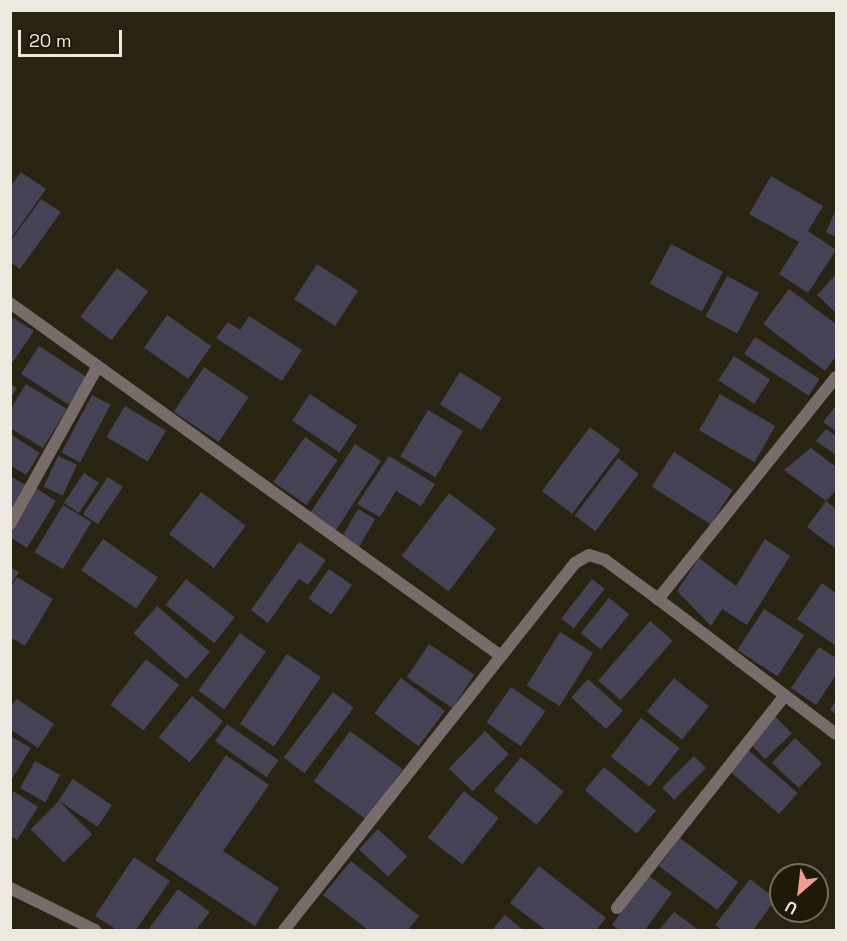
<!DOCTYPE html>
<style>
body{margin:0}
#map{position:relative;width:847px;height:941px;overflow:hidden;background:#292311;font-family:"Space Grotesk",sans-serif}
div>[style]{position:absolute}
.building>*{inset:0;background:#444254;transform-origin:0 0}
.street>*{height:12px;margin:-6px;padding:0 6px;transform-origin:6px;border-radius:6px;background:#776c6a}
span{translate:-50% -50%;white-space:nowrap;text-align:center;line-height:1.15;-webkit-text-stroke:6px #1f1a08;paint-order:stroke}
.frame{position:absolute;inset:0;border:12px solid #ede9de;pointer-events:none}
.north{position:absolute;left:769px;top:863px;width:60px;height:60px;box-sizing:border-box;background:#1f1a08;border:2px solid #716d5e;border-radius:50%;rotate:208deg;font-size:16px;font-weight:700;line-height:24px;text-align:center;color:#ede9de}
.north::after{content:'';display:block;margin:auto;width:21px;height:27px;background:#f59c90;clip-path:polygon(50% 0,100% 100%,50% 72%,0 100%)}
.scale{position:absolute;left:18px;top:30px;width:104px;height:27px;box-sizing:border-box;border:3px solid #ede9de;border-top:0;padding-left:8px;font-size:18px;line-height:21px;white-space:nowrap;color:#ede9de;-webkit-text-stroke:4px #1f1a08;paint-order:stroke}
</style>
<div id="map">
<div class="building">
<div style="clip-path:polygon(21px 172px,46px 189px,10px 240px,10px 187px)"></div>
<div style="clip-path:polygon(771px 176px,823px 206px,808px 231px,836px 250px,808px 293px,779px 274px,799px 242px,749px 214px)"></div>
<div style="clip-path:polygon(41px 199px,61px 212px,20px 269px,10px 262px,10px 242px)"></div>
<div style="clip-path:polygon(836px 209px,836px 237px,826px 232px)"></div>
<div style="left:671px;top:244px;width:59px;height:45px;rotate:28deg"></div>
<div style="left:317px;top:264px;width:49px;height:42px;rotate:33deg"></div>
<div style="left:117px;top:268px;width:39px;height:61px;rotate:37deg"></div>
<div style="clip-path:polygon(835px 275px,836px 276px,836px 313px,817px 295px)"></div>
<div style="left:727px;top:276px;width:36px;height:46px;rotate:28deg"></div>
<div style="clip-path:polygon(789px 289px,836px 324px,836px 356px,825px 371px,763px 324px)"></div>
<div style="left:167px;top:315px;width:54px;height:40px;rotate:35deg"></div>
<div style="clip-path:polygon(10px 316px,34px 331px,10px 366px)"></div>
<div style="clip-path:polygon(249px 316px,302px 350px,282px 381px,216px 338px,228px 322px,240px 330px)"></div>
<div style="left:755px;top:337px;width:77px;height:20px;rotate:33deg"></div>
<div style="left:39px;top:346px;width:61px;height:33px;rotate:33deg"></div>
<div style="left:734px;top:356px;width:43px;height:29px;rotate:33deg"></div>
<div style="left:204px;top:367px;width:54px;height:54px;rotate:34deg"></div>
<div style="left:460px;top:372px;width:49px;height:38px;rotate:32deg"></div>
<div style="clip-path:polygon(10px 384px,17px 388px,10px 399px)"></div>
<div style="clip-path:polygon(26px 384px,67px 409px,43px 448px,10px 428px,10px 410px)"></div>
<div style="left:310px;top:394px;width:57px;height:32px;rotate:34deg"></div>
<div style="left:720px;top:394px;width:64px;height:42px;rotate:30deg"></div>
<div style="left:92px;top:395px;width:21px;height:65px;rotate:28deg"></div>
<div style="left:125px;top:406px;width:48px;height:36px;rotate:31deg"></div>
<div style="clip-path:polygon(836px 406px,836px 431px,823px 422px)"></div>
<div style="left:428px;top:410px;width:41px;height:54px;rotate:31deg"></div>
<div style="left:590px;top:427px;width:38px;height:80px;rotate:37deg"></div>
<div style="clip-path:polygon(826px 429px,836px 436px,836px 455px,816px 441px)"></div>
<div style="clip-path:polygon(10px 434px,40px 453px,26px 475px,10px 465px)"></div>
<div style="left:305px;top:437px;width:40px;height:55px;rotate:35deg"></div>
<div style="left:355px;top:444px;width:31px;height:84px;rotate:33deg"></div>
<div style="clip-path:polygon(811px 448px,836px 467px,836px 490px,826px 501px,784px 470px)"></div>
<div style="left:674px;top:452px;width:70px;height:41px;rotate:33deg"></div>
<div style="left:58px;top:456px;width:21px;height:34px;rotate:25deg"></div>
<div style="clip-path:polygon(389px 456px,435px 484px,421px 506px,396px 491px,380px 517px,357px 504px)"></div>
<div style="left:618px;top:458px;width:26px;height:72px;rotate:37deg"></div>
<div style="left:84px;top:473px;width:18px;height:36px;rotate:34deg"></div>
<div style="clip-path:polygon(10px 476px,29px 487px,10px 517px)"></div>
<div style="left:108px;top:477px;width:18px;height:45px;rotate:34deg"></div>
<div style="clip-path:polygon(36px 488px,56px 501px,27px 548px,10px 537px,10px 529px)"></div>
<div style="left:201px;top:492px;width:56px;height:53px;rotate:37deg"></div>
<div style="left:449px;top:493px;width:59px;height:79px;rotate:37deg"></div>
<div style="clip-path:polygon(826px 501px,836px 509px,836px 549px,807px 527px)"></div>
<div style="left:63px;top:505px;width:33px;height:55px;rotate:31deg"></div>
<div style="left:358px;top:509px;width:20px;height:33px;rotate:30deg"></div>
<div style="left:103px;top:539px;width:67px;height:38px;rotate:35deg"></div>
<div style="clip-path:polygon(765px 539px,790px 556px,747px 625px,722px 609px,711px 626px,677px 591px,699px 558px,736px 586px)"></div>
<div style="clip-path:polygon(299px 542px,326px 560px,308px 585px,299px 579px,268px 623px,251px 610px)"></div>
<div style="clip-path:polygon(10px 567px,19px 572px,10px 586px)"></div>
<div style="left:329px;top:569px;width:28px;height:36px;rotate:35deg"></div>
<div style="clip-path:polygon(17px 577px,53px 599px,25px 646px,10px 637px,10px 588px)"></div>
<div style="left:186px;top:579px;width:62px;height:33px;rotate:38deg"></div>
<div style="left:592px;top:579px;width:16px;height:50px;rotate:38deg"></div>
<div style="clip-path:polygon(822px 583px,836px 593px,836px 646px,797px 619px)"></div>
<div style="left:609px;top:598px;width:26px;height:45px;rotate:39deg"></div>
<div style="left:157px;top:606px;width:70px;height:36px;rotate:41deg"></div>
<div style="left:764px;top:609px;width:48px;height:49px;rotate:33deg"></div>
<div style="left:650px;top:621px;width:30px;height:79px;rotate:41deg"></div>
<div style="left:560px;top:632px;width:39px;height:63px;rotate:32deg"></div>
<div style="left:240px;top:633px;width:32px;height:71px;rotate:36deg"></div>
<div style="left:429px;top:644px;width:55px;height:40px;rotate:34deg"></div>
<div style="clip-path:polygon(819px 647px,836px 658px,836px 675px,816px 705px,791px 688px)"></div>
<div style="left:287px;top:654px;width:41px;height:84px;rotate:34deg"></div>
<div style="left:146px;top:659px;width:42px;height:58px;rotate:38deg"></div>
<div style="left:401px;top:678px;width:55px;height:44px;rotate:37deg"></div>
<div style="left:674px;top:678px;width:45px;height:43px;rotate:39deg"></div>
<div style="left:588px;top:679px;width:47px;height:25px;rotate:42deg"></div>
<div style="left:511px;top:687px;width:42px;height:43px;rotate:35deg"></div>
<div style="left:333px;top:692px;width:26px;height:82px;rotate:37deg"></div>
<div style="left:192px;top:696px;width:40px;height:53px;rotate:39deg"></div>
<div style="clip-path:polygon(17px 699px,54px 724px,38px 748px,10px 729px,10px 708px)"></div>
<div style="clip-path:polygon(836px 700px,836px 715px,830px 710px)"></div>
<div style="left:771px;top:712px;width:30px;height:37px;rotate:46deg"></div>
<div style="left:641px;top:718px;width:49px;height:49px;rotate:38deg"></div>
<div style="left:227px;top:724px;width:63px;height:21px;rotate:35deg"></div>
<div style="left:350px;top:731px;width:65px;height:62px;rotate:36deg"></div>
<div style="left:485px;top:731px;width:33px;height:52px;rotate:44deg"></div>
<div style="clip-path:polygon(10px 736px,31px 748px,10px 782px)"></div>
<div style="left:795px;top:738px;width:37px;height:34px;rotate:43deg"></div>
<div style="left:747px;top:749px;width:67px;height:28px;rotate:41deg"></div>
<div style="clip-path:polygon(226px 755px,269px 785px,223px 851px,279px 888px,255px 926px,155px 860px)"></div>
<div style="left:694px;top:756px;width:17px;height:45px;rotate:45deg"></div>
<div style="left:521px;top:757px;width:55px;height:43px;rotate:39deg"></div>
<div style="left:35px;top:761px;width:29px;height:31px;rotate:29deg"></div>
<div style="left:604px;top:767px;width:68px;height:30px;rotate:40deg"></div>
<div style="left:73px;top:779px;width:47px;height:26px;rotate:34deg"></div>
<div style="clip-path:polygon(13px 791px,38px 807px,17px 840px,10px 835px)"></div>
<div style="left:464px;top:791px;width:44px;height:59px;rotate:38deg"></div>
<div style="left:59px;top:801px;width:47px;height:40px;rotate:45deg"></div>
<div style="left:378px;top:829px;width:40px;height:28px;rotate:43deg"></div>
<div style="left:680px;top:838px;width:73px;height:35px;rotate:37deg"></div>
<div style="clip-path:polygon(134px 857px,170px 881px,136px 930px,117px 930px,95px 916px)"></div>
<div style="clip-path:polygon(351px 861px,419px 916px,408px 930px,368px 930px,323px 895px)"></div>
<div style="clip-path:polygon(539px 866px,606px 918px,596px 930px,546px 930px,510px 903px)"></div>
<div style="clip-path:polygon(648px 875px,672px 893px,645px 930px,619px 930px,612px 925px)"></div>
<div style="clip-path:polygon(750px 879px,776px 899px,753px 930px,722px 930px,715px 925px)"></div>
<div style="clip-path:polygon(178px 889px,210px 912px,196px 930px,148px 930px)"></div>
<div style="clip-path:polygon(674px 912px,699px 930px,659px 930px)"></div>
<div style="clip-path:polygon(505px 915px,523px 930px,492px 930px)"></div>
</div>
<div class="street">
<div style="left:10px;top:303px;width:605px;rotate:35.71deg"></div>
<div style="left:836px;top:377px;width:285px;rotate:128.7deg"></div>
<div style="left:658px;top:599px;width:223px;rotate:37.2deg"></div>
<div style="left:10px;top:524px;width:179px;rotate:-60.9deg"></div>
<div style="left:10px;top:888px;width:95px;rotate:26.3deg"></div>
<div style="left:617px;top:908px;width:271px;rotate:-51.7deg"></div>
<div style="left:284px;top:930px;width:468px;rotate:-51.6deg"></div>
<div style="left:575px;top:563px;width:16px;rotate:-30deg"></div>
<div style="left:589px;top:555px;width:17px;rotate:17deg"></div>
<div style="left:605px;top:560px;width:66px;rotate:36.3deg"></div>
</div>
<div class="frame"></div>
<div class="north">U</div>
<div class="scale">20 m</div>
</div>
